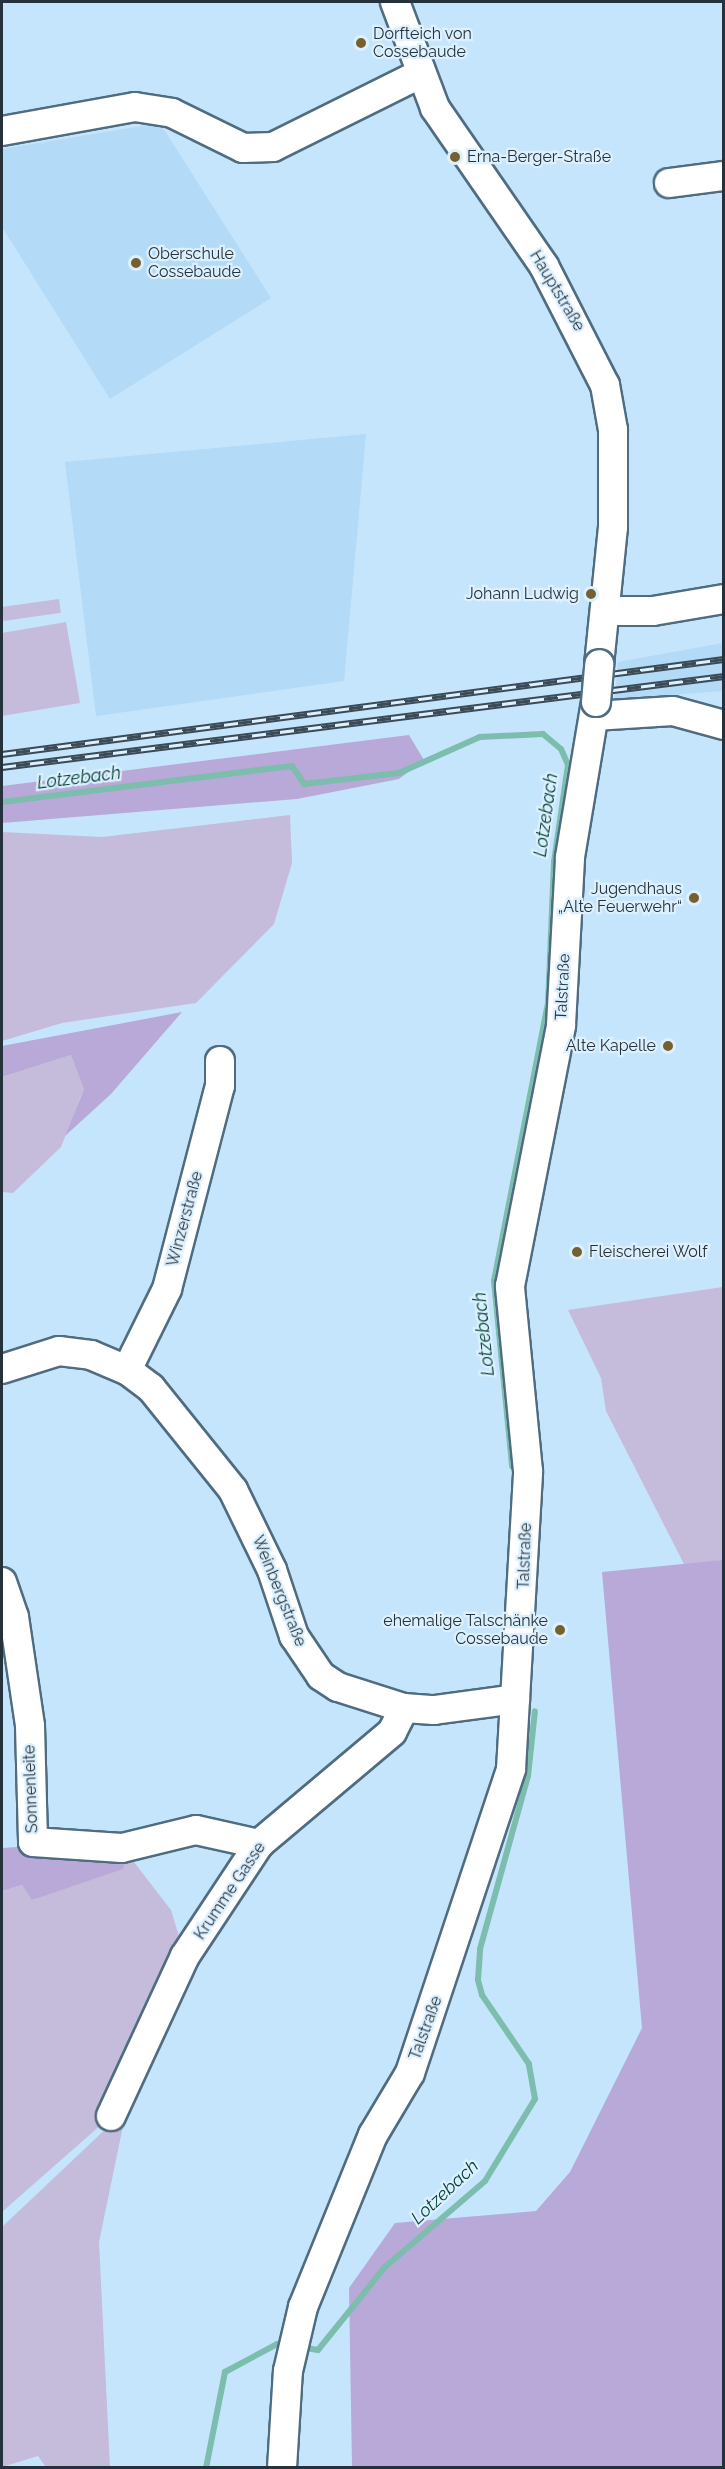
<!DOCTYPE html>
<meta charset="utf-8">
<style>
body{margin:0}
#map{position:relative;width:725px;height:2469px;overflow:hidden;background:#c5e5fc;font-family:Raleway,sans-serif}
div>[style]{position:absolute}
.built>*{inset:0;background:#b3daf6}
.green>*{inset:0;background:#c5bbda;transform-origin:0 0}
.forest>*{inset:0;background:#b8a9d9}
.stream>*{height:6px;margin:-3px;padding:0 3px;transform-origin:3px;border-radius:3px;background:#7cbdae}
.roads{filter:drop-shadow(2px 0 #4f6c80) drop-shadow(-2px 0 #4f6c80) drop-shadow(0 2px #4f6c80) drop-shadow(0 -2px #4f6c80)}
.minor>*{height:28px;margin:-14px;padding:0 14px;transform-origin:14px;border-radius:14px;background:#fff}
.rail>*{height:7px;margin-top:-3.5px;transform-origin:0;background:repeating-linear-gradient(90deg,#ddf0fe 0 14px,#3b4a55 0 28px);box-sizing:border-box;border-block:2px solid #3b4a55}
.bridges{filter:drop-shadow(2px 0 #4f6c80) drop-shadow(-2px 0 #4f6c80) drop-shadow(0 2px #4f6c80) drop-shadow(0 -2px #4f6c80)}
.minor-bridge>*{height:28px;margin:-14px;padding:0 14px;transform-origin:14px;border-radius:14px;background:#fff}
.dots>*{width:16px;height:16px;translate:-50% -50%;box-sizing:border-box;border:3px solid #ddf0fe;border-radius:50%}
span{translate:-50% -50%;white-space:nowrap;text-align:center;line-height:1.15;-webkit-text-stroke:4.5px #ddf0fe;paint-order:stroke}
.poi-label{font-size:16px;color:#25323b}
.left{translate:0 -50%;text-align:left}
.right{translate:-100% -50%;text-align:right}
.street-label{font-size:16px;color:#25323b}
.water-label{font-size:18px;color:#054339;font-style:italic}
.frame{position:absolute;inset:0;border:3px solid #25323b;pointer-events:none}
</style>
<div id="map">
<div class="built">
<div style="clip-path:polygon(160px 123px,271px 298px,110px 399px,2px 227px,2px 149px)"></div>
<div style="clip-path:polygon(366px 434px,344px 681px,96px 716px,65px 462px)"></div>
<div style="clip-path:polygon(723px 643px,723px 691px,615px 699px,618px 662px)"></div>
</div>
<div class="green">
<div style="left:59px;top:599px;width:14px;height:58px;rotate:82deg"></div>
<div style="clip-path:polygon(66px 622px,80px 703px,2px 716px,2px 633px)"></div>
<div style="clip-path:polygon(290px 815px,292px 863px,274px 924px,196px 1003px,62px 1023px,2px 1041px,2px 832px,102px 837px)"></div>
<div style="clip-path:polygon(71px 1055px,84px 1088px,61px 1147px,13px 1193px,2px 1192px,2px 1077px)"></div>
<div style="clip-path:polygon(723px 1287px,723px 1560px,685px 1566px,606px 1411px,601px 1378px,568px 1310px)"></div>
<div style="clip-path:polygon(127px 1853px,171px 1910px,185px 1956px,112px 2116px,124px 2121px,99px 2242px,110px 2467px,46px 2467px,38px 2456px,2px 2467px,2px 2227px,111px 2124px,111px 2116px,2px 2212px,2px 1891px,22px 1885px,33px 1900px)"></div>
</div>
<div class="forest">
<div style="clip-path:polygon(409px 735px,424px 760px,399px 779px,297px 799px,2px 823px,2px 786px)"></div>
<div style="clip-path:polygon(182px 1012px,111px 1094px,65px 1136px,84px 1089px,71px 1055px,2px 1077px,2px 1046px)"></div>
<div style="clip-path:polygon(723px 1560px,723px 2467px,352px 2467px,349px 2288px,395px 2223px,536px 2211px,570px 2172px,642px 2028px,602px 1572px)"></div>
<div style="clip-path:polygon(2px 1848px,17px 1847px,127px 1853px,123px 1869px,32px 1900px,22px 1885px,2px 1891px)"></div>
</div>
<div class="stream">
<div style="left:2px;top:802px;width:292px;rotate:-7.1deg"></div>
<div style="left:292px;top:766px;width:22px;rotate:56deg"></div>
<div style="left:304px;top:784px;width:96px;rotate:-6.6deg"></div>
<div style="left:399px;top:773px;width:89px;rotate:-24deg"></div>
<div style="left:480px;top:737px;width:63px;rotate:-2.7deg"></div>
<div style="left:543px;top:734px;width:23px;rotate:40deg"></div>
<div style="left:561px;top:749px;width:17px;rotate:66deg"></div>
<div style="left:568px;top:765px;width:98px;rotate:98.2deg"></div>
<div style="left:554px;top:862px;width:141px;rotate:92.4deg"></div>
<div style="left:548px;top:1003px;width:283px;rotate:101deg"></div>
<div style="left:494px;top:1281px;width:186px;rotate:84.4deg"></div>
<div style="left:301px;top:2347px;width:17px;rotate:10deg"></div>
<div style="left:318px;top:2350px;width:107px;rotate:-51.1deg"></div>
<div style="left:385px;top:2267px;width:132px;rotate:-40.7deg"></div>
<div style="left:485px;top:2181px;width:96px;rotate:-58.6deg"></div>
<div style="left:535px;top:2099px;width:36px;rotate:-100deg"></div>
<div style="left:529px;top:2064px;width:83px;rotate:-124.3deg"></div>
<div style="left:482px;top:1995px;width:16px;rotate:-105deg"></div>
<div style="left:478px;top:1980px;width:31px;rotate:-86deg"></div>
<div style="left:480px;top:1949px;width:180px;rotate:-74.5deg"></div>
<div style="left:528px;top:1776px;width:65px;rotate:-83.9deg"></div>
<div style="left:206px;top:2468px;width:98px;rotate:-78.8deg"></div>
<div style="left:225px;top:2372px;width:59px;rotate:-28.3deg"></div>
<div style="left:277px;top:2344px;width:10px;rotate:11deg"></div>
</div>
<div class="roads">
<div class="minor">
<div style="left:395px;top:2px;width:113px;rotate:69.3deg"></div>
<div style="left:435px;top:108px;width:192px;rotate:55.4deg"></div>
<div style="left:544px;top:266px;width:134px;rotate:62.9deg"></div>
<div style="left:605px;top:385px;width:46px;rotate:79.9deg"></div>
<div style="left:613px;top:430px;width:97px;rotate:90deg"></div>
<div style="left:613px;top:527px;width:138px;rotate:95.8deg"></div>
<div style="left:2px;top:131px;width:135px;rotate:-10.2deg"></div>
<div style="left:135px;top:107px;width:37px;rotate:9deg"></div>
<div style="left:172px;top:113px;width:79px;rotate:26.2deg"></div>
<div style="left:243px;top:148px;width:30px;rotate:-2deg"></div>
<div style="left:273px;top:147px;width:164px;rotate:-26.4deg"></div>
<div style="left:669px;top:183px;width:55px;rotate:-7.3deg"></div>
<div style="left:605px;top:611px;width:48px"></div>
<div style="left:653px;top:611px;width:72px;rotate:-9.6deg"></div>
<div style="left:594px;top:716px;width:79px;rotate:-3.6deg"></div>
<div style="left:673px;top:711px;width:53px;rotate:15.4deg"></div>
<div style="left:2px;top:1369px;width:60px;rotate:-17.5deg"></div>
<div style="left:59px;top:1351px;width:32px;rotate:7deg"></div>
<div style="left:91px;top:1355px;width:39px;rotate:23deg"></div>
<div style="left:127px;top:1370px;width:30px;rotate:37deg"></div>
<div style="left:151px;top:1388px;width:131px;rotate:51.2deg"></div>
<div style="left:233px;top:1490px;width:89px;rotate:64deg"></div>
<div style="left:272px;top:1570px;width:70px;rotate:71.6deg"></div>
<div style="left:294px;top:1636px;width:48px;rotate:56deg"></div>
<div style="left:321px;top:1676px;width:20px;rotate:33deg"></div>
<div style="left:338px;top:1687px;width:69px;rotate:17.7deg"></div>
<div style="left:404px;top:1708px;width:30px;rotate:4deg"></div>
<div style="left:434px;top:1710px;width:82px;rotate:-7.7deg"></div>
<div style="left:127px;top:1370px;width:90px;rotate:-63.7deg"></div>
<div style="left:167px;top:1289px;width:210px;rotate:-75.4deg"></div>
<div style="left:220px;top:1086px;width:25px;rotate:-90deg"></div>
<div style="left:2px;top:1582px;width:37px;rotate:71deg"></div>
<div style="left:14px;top:1617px;width:110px;rotate:81.6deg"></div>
<div style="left:30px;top:1726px;width:116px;rotate:88.5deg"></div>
<div style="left:33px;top:1842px;width:89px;rotate:3.9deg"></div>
<div style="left:122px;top:1848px;width:76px;rotate:-13.7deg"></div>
<div style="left:196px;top:1830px;width:65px;rotate:12.5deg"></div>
<div style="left:111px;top:2116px;width:176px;rotate:-65.2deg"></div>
<div style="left:185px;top:1956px;width:134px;rotate:-56.5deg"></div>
<div style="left:259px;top:1844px;width:174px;rotate:-40.1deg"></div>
<div style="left:392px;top:1732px;width:27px;rotate:-63deg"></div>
<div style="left:282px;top:2468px;width:97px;rotate:-86.5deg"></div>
<div style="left:288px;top:2371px;width:66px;rotate:-76.8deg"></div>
<div style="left:303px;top:2307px;width:186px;rotate:-67.9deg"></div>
<div style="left:373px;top:2135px;width:72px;rotate:-59.2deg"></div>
<div style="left:410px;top:2073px;width:320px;rotate:-71.6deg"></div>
<div style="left:511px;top:1769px;width:298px;rotate:-86.7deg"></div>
<div style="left:528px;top:1471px;width:186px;rotate:-95.6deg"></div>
<div style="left:510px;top:1286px;width:266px;rotate:-78.9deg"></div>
<div style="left:561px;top:1025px;width:168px;rotate:-86.9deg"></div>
<div style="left:570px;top:857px;width:157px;rotate:-80.5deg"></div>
</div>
</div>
<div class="rail">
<div style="left:2px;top:754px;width:728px;rotate:-7.5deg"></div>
<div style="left:2px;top:767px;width:728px;rotate:-7.18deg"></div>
</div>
<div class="bridges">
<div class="minor-bridge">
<div style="left:596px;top:702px;width:38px;rotate:-85deg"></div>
</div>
</div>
<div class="dots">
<div style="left:361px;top:43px;background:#75602f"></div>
<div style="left:455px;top:157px;background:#75602f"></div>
<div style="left:136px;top:263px;background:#75602f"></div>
<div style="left:591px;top:594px;background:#75602f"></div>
<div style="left:694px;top:898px;background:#75602f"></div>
<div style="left:668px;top:1046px;background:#75602f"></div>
<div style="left:577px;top:1252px;background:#75602f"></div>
<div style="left:560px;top:1630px;background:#75602f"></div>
</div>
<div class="poi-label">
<span class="left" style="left:373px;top:43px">Dorfteich von<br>Cossebaude</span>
<span class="left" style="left:467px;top:157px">Erna-Berger-Straße</span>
<span class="left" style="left:148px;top:263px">Oberschule<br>Cossebaude</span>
<span class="right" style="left:579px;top:594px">Johann Ludwig</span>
<span class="right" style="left:682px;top:898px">Jugendhaus<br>„Alte Feuerwehr“</span>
<span class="right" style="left:656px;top:1046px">Alte Kapelle</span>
<span class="left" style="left:589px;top:1252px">Fleischerei Wolf</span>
<span class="right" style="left:548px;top:1630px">ehemalige Talschänke<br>Cossebaude</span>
</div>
<div class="street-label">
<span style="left:557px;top:291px;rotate:59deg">Hauptstraße</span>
<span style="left:563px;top:987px;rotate:-87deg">Talstraße</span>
<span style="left:185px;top:1219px;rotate:-75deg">Winzerstraße</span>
<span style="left:525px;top:1556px;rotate:-88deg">Talstraße</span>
<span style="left:279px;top:1591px;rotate:68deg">Weinbergstraße</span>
<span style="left:31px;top:1789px;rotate:-92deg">Sonnenleite</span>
<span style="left:230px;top:1891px;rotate:-56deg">Krumme Gasse</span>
<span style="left:426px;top:2028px;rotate:-70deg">Talstraße</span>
</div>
<div class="water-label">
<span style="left:79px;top:778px;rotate:-7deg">Lotzebach</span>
<span style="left:546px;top:815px;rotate:-82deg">Lotzebach</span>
<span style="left:484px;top:1334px;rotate:-96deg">Lotzebach</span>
<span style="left:445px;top:2192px;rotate:-43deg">Lotzebach</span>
</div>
<div class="frame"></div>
</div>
